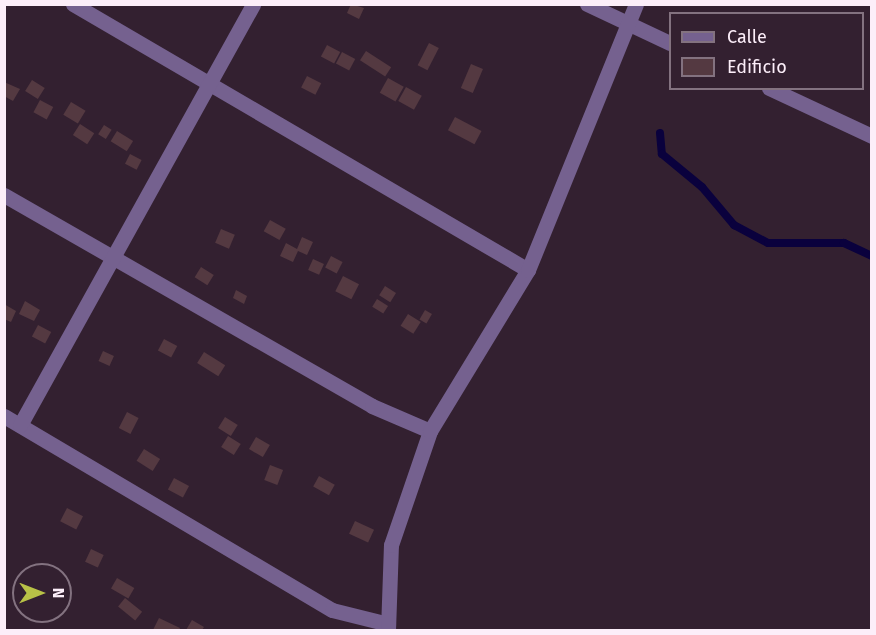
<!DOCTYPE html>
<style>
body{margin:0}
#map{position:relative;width:876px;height:635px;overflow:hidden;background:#332030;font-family:"Fira Sans",sans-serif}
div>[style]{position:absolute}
.stream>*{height:8px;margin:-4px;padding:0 4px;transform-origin:4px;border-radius:4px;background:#0a013d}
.building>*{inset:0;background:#543941;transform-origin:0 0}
.street>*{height:15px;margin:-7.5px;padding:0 7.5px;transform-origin:7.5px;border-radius:7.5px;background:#75618f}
span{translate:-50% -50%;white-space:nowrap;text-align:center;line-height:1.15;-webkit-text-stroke:4.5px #332030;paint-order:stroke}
.frame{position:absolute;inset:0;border:6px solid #fceef9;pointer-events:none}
.legend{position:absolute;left:669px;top:12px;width:195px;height:78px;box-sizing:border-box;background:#332030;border:2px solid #837280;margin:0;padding:8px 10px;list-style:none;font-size:18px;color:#fceef9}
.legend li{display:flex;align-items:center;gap:12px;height:30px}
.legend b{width:30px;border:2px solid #837280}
.north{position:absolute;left:12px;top:563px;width:60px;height:60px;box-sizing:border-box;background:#332030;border:2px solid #837280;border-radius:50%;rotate:90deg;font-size:16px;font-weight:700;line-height:24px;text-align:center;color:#fceef9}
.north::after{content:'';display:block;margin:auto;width:21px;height:27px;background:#b8c147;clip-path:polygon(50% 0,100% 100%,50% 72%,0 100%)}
</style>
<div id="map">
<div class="stream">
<div style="left:660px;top:133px;width:21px;rotate:85deg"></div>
<div style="left:662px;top:154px;width:52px;rotate:39.5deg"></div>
<div style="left:702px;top:187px;width:50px;rotate:49.9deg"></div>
<div style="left:734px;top:225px;width:38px;rotate:28deg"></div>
<div style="left:768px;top:243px;width:76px"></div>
<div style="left:844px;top:243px;width:31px;rotate:25deg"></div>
</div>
<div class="building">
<div style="clip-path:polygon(351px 4px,364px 8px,359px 19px,347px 13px)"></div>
<div style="left:429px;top:43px;width:11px;height:25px;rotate:27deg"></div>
<div style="left:327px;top:45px;width:15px;height:13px;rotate:28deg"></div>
<div style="left:366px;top:51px;width:30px;height:11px;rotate:33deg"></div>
<div style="left:342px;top:52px;width:15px;height:13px;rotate:28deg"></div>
<div style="left:471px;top:64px;width:13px;height:26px;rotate:23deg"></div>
<div style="left:307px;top:76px;width:16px;height:13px;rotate:27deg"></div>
<div style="left:388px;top:78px;width:18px;height:17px;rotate:29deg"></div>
<div style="left:32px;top:80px;width:15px;height:13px;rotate:32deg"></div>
<div style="clip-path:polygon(4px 82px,20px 89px,13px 101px,4px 96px)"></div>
<div style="left:406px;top:87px;width:18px;height:16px;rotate:29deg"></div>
<div style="left:40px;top:100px;width:15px;height:14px;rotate:28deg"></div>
<div style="left:71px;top:102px;width:17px;height:15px;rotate:31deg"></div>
<div style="left:455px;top:117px;width:30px;height:15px;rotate:28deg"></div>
<div style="left:80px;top:124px;width:17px;height:13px;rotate:33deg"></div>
<div style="left:104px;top:125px;width:9px;height:11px;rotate:32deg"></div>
<div style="left:117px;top:131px;width:19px;height:12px;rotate:32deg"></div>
<div style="left:130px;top:154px;width:13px;height:11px;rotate:27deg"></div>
<div style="left:270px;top:220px;width:18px;height:13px;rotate:29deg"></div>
<div style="left:221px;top:229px;width:15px;height:15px;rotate:23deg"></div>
<div style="clip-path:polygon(302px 237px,313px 242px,307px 255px,298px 251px,293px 262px,280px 256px,286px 243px,297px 249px)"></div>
<div style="left:331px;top:256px;width:13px;height:13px;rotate:27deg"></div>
<div style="left:313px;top:259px;width:12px;height:12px;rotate:24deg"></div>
<div style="left:201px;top:267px;width:15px;height:12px;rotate:32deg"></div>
<div style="left:343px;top:276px;width:18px;height:17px;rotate:27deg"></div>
<div style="left:385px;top:286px;width:13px;height:11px;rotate:32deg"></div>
<div style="clip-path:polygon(236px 290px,247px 296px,244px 304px,233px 298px)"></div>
<div style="left:377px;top:299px;width:13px;height:9px;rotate:32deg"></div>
<div style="clip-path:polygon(25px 301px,40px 310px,34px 321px,19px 314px)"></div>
<div style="clip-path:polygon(4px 304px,16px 311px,11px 322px,4px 319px)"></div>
<div style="left:425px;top:310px;width:8px;height:11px;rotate:30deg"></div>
<div style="left:408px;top:314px;width:15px;height:14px;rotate:32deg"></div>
<div style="left:38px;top:325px;width:15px;height:13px;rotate:28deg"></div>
<div style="left:164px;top:339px;width:15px;height:13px;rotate:28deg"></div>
<div style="left:103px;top:351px;width:12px;height:11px;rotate:24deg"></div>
<div style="left:204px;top:352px;width:25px;height:13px;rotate:32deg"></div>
<div style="left:127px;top:412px;width:13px;height:18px;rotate:27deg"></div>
<div style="left:225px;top:417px;width:15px;height:13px;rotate:32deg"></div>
<div style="left:228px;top:436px;width:15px;height:13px;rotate:32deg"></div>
<div style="left:256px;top:437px;width:16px;height:14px;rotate:30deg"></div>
<div style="left:144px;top:449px;width:19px;height:14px;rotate:32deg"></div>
<div style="left:270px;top:465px;width:14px;height:16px;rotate:21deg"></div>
<div style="left:319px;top:476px;width:18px;height:12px;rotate:29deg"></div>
<div style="left:174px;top:478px;width:17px;height:13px;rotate:28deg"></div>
<div style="left:67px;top:508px;width:18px;height:15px;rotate:27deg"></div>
<div style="left:355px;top:521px;width:21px;height:14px;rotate:25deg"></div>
<div style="left:91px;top:549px;width:14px;height:14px;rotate:25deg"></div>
<div style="left:117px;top:578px;width:20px;height:12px;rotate:30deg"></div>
<div style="left:125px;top:598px;width:22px;height:11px;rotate:39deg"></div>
<div style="clip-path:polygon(159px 618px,180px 628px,179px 630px,153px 630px)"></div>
<div style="clip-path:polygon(192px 620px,204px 627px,202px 630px,186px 630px)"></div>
</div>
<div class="street">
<div style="left:73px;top:4px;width:527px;rotate:30.31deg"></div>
<div style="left:587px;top:4px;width:92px;rotate:25.2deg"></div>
<div style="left:769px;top:88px;width:114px;rotate:25deg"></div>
<div style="left:4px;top:195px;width:424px;rotate:29.8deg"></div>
<div style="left:372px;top:406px;width:63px;rotate:23.3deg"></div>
<div style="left:4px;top:416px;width:381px;rotate:30.6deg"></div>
<div style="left:332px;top:610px;width:58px;rotate:14deg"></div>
<div style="left:20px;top:425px;width:481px;rotate:-61deg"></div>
<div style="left:388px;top:630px;width:85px;rotate:-88deg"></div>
<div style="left:391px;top:545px;width:120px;rotate:-71.1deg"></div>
<div style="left:430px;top:431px;width:188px;rotate:-58.7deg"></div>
<div style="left:528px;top:270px;width:287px;rotate:-67.9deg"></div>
</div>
<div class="frame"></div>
<ul class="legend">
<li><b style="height:8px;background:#75618f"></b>Calle</li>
<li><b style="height:16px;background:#543941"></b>Edificio</li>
</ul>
<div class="north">N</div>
</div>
